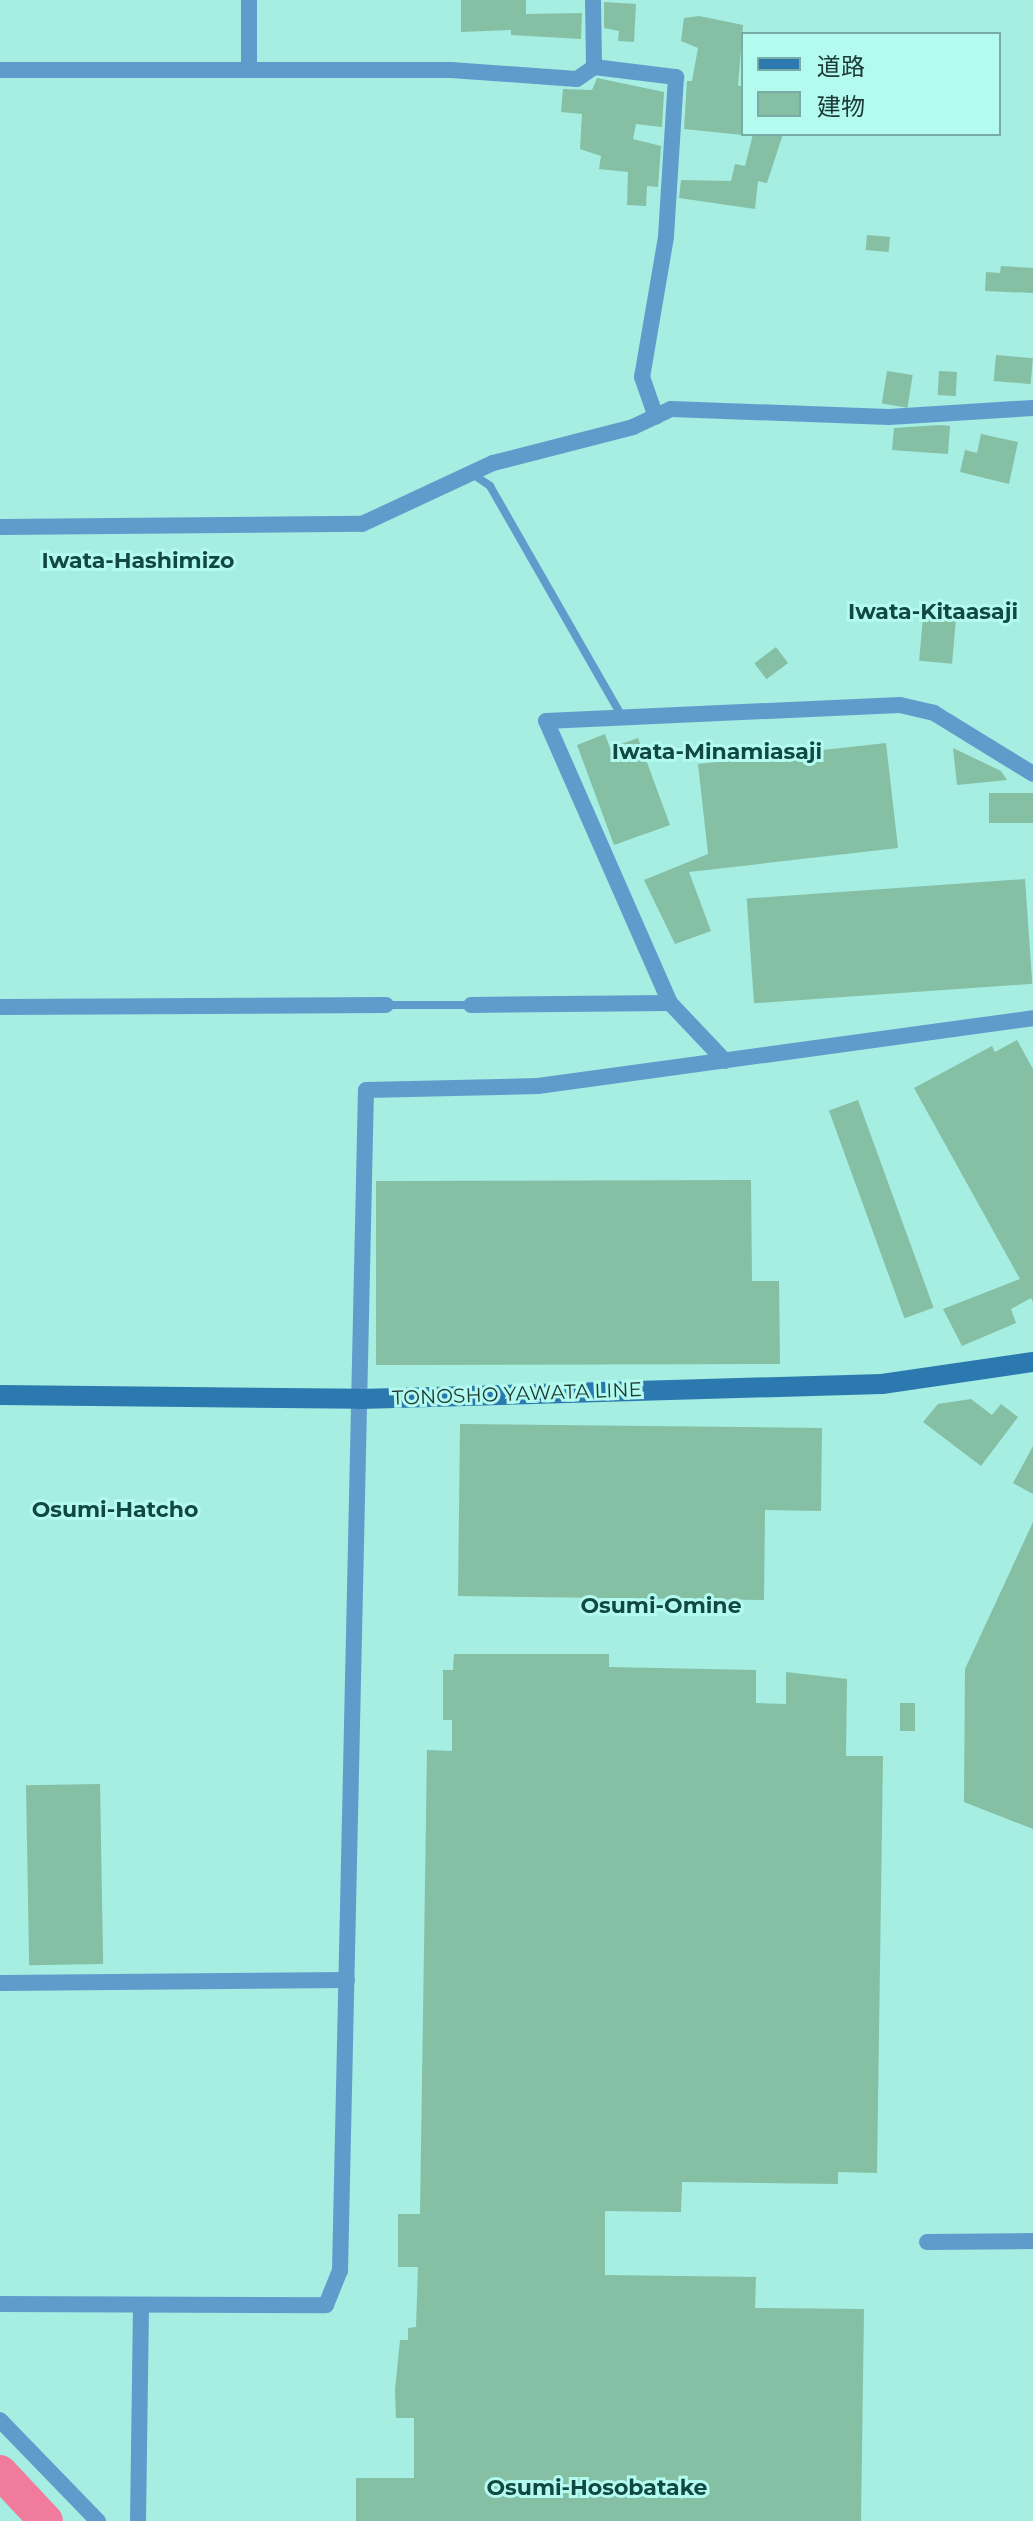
<!DOCTYPE html>
<meta charset="utf-8">
<style>
body{margin:0}
#map{position:relative;width:1033px;height:2521px;overflow:hidden;background:#a6ede2;font-family:Montserrat,"Noto Sans JP",sans-serif}
div>[style]{position:absolute}
.river>*{height:34px;margin:-17px;padding:0 17px;transform-origin:17px;border-radius:17px;background:#f17b9c}
.building>*{inset:0;background:#85bfa4;transform-origin:0 0}
.service>*{height:8px;margin:-4px;padding:0 4px;transform-origin:4px;border-radius:4px;background:#609ccb}
.minor>*{height:16px;margin:-8px;padding:0 8px;transform-origin:8px;border-radius:8px;background:#609ccb}
.secondary>*{height:20px;margin:-10px;padding:0 10px;transform-origin:10px;border-radius:10px;background:#2c79b0}
span{translate:-50% -50%;white-space:nowrap;text-align:center;line-height:1.15;-webkit-text-stroke:6px #b3faef;paint-order:stroke}
.street-label{font-size:20px;color:#1d3a35}
.neighbourhood-label{font-size:22px;color:#114942;font-weight:700}
.legend{position:absolute;left:741px;top:32px;width:260px;height:104px;box-sizing:border-box;background:#b3faef;border:2px solid #77ada5;margin:0;padding:10px 14px;list-style:none;font-size:24px;color:#1d3a35}
.legend li{display:flex;align-items:center;gap:16px;height:40px}
.legend b{width:40px;border:2px solid #77ada5}
</style>
<div id="map">
<div class="river">
<div style="left:0;top:2472px;width:67px;rotate:46.8deg"></div>
</div>
<div class="building">
<div style="clip-path:polygon(461px 0,526px 0,526px 14px,582px 13px,581px 39px,511px 35px,511px 30px,461px 32px)"></div>
<div style="clip-path:polygon(604px 2px,636px 4px,634px 42px,618px 41px,619px 31px,604px 28px)"></div>
<div style="clip-path:polygon(699px 16px,743px 25px,738px 86px,743px 86px,743px 135px,684px 129px,687px 81px,692px 81px,698px 48px,681px 41px,684px 18px)"></div>
<div style="clip-path:polygon(597px 78px,664px 92px,662px 127px,636px 124px,633px 139px,661px 146px,658px 187px,647px 186px,646px 206px,627px 205px,628px 172px,599px 169px,601px 156px,580px 149px,582px 114px,561px 112px,563px 89px,592px 90px)"></div>
<div style="clip-path:polygon(753px 134px,783px 134px,767px 183px,758px 181px,755px 209px,679px 198px,681px 180px,731px 181px,735px 164px,745px 166px)"></div>
<div style="left:867px;top:235px;width:23px;height:15px;rotate:5deg"></div>
<div style="clip-path:polygon(1001px 266px,1033px 268px,1033px 293px,985px 291px,986px 272px,1000px 273px)"></div>
<div style="left:996px;top:355px;width:37px;height:26px;rotate:5deg"></div>
<div style="left:887px;top:371px;width:26px;height:33px;rotate:9deg"></div>
<div style="left:939px;top:371px;width:18px;height:24px;rotate:3deg"></div>
<div style="clip-path:polygon(940px 425px,950px 426px,948px 454px,892px 450px,894px 428px)"></div>
<div style="clip-path:polygon(981px 434px,1018px 442px,1009px 484px,960px 472px,965px 450px,977px 453px)"></div>
<div style="left:923px;top:617px;width:33px;height:44px;rotate:5deg"></div>
<div style="left:776px;top:647px;width:20px;height:27px;rotate:53deg"></div>
<div style="clip-path:polygon(605px 734px,610px 748px,638px 738px,670px 825px,614px 845px,577px 745px)"></div>
<div style="clip-path:polygon(886px 743px,898px 848px,689px 872px,711px 931px,675px 944px,644px 880px,708px 854px,698px 764px)"></div>
<div style="clip-path:polygon(953px 748px,1001px 771px,1007px 780px,957px 785px)"></div>
<div style="left:1033px;top:793px;width:30px;height:44px;rotate:90deg"></div>
<div style="left:1025px;top:879px;width:105px;height:279px;rotate:86deg"></div>
<div style="clip-path:polygon(1017px 1040px,1033px 1069px,1033px 1302px,1031px 1298px,1011px 1309px,1016px 1323px,962px 1346px,943px 1309px,1020px 1279px,914px 1088px,992px 1046px,995px 1052px)"></div>
<div style="left:858px;top:1100px;width:221px;height:31px;rotate:70deg"></div>
<div style="clip-path:polygon(751px 1180px,752px 1281px,779px 1281px,780px 1364px,376px 1365px,376px 1181px)"></div>
<div style="clip-path:polygon(971px 1399px,992px 1415px,1001px 1404px,1018px 1417px,981px 1466px,923px 1422px,938px 1404px)"></div>
<div style="clip-path:polygon(460px 1424px,822px 1428px,821px 1511px,765px 1510px,764px 1600px,458px 1596px)"></div>
<div style="clip-path:polygon(1033px 1446px,1033px 1494px,1013px 1483px)"></div>
<div style="clip-path:polygon(1033px 1522px,1033px 1829px,964px 1802px,965px 1669px)"></div>
<div style="clip-path:polygon(454px 1654px,609px 1654px,609px 1667px,756px 1670px,756px 1703px,786px 1704px,786px 1672px,847px 1679px,846px 1756px,883px 1756px,877px 2173px,838px 2172px,838px 2184px,682px 2182px,681px 2212px,605px 2211px,605px 2275px,756px 2277px,755px 2308px,864px 2309px,861px 2521px,356px 2521px,356px 2478px,414px 2478px,414px 2418px,396px 2418px,395px 2390px,400px 2340px,408px 2340px,408px 2328px,416px 2327px,418px 2267px,398px 2267px,398px 2214px,420px 2214px,427px 1750px,452px 1751px,452px 1720px,443px 1720px,443px 1670px,453px 1670px)"></div>
<div style="left:900px;top:1703px;width:15px;height:28px"></div>
<div style="left:100px;top:1784px;width:180px;height:74px;rotate:89deg"></div>
</div>
<div class="service">
<div style="left:471px;top:473px;width:23px;rotate:34deg"></div>
<div style="left:490px;top:486px;width:267px;rotate:60.2deg"></div>
<div style="left:386px;top:1005px;width:85px"></div>
</div>
<div class="minor">
<div style="left:249px;top:0;width:68px;rotate:90deg"></div>
<div style="left:593px;top:0;width:67px;rotate:89.1deg"></div>
<div style="left:0;top:70px;width:451px"></div>
<div style="left:451px;top:70px;width:126px;rotate:4.1deg"></div>
<div style="left:577px;top:79px;width:21px;rotate:-35deg"></div>
<div style="left:594px;top:67px;width:83px;rotate:7deg"></div>
<div style="left:676px;top:77px;width:160px;rotate:93.6deg"></div>
<div style="left:666px;top:237px;width:142px;rotate:99.7deg"></div>
<div style="left:642px;top:377px;width:42px;rotate:70.7deg"></div>
<div style="left:0;top:527px;width:362px;rotate:-0.5deg"></div>
<div style="left:362px;top:524px;width:145px;rotate:-25deg"></div>
<div style="left:493px;top:463px;width:145px;rotate:-14.4deg"></div>
<div style="left:633px;top:427px;width:42px;rotate:-25.3deg"></div>
<div style="left:671px;top:409px;width:218px;rotate:2.1deg"></div>
<div style="left:889px;top:417px;width:144px;rotate:-3.6deg"></div>
<div style="left:471px;top:1005px;width:199px;rotate:-0.6deg"></div>
<div style="left:0;top:1007px;width:386px;rotate:-0.3deg"></div>
<div style="left:725px;top:1061px;width:80px;rotate:-133.5deg"></div>
<div style="left:670px;top:1003px;width:308px;rotate:-113.7deg"></div>
<div style="left:546px;top:721px;width:354px;rotate:-2.6deg"></div>
<div style="left:900px;top:705px;width:35px;rotate:13deg"></div>
<div style="left:934px;top:713px;width:116px;rotate:31.6deg"></div>
<div style="left:0;top:1983px;width:347px;rotate:-0.5deg"></div>
<div style="left:927px;top:2242px;width:106px;rotate:-0.5deg"></div>
<div style="left:0;top:2304px;width:326px;rotate:0.2deg"></div>
<div style="left:326px;top:2305px;width:37px;rotate:-68deg"></div>
<div style="left:340px;top:2271px;width:1181px;rotate:-88.74deg"></div>
<div style="left:366px;top:1090px;width:172px;rotate:-1.3deg"></div>
<div style="left:538px;top:1086px;width:500px;rotate:-7.8deg"></div>
<div style="left:0;top:2420px;width:141px;rotate:45.9deg"></div>
<div style="left:138px;top:2521px;width:216px;rotate:-89.2deg"></div>
</div>
<div class="secondary">
<div style="left:0;top:1395px;width:360px;rotate:0.6deg"></div>
<div style="left:360px;top:1399px;width:522px;rotate:-1.65deg"></div>
<div style="left:882px;top:1384px;width:153px;rotate:-8.3deg"></div>
</div>
<div class="street-label">
<span style="left:517px;top:1394px;rotate:-2deg">TONOSHO YAWATA LINE</span>
</div>
<div class="neighbourhood-label">
<span style="left:138px;top:561px">Iwata-Hashimizo</span>
<span style="left:933px;top:612px">Iwata-Kitaasaji</span>
<span style="left:717px;top:752px">Iwata-Minamiasaji</span>
<span style="left:115px;top:1510px">Osumi-Hatcho</span>
<span style="left:661px;top:1606px">Osumi-Omine</span>
<span style="left:597px;top:2488px">Osumi-Hosobatake</span>
</div>
<ul class="legend">
<li><b style="height:10px;background:#2c79b0"></b>道路</li>
<li><b style="height:22px;background:#85bfa4"></b>建物</li>
</ul>
</div>
